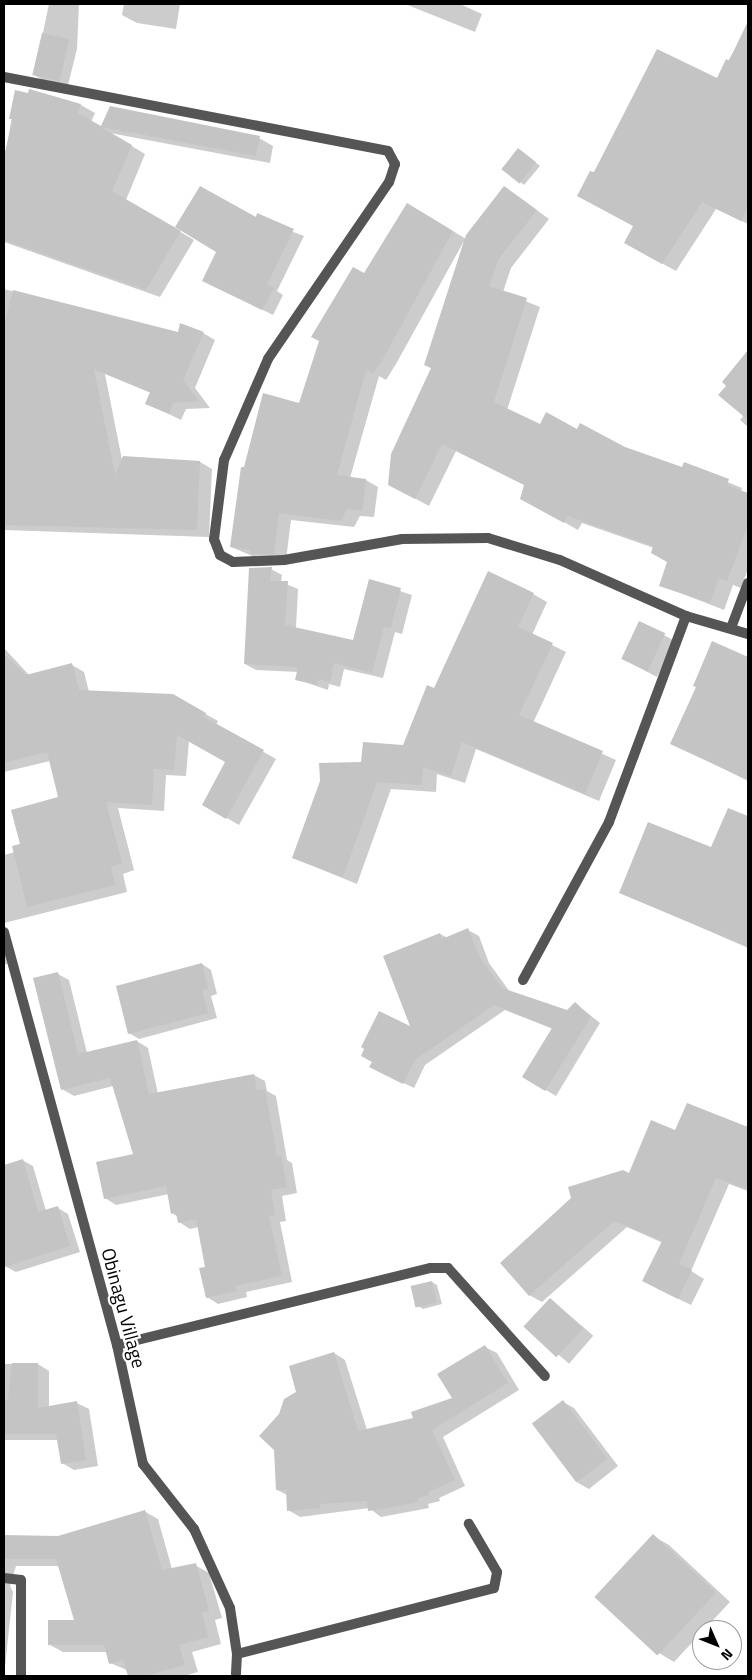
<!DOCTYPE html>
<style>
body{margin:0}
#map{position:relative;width:752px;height:1680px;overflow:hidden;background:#fff;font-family:"Titillium Web",sans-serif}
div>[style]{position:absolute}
.shadow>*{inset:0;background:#0003;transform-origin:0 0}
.building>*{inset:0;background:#c4c4c4;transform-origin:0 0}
.street>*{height:10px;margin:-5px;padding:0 5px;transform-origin:5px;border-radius:5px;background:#555}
span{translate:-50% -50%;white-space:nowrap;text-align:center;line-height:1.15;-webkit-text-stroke:4.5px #fff;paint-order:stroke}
.street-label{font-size:19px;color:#000}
.frame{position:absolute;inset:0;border:5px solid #000;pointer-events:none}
.north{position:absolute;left:692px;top:1620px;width:50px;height:50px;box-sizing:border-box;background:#fff;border:1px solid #999;border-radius:50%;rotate:134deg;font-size:14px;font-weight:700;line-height:20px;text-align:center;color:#000}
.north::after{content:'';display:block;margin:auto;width:18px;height:22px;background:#000;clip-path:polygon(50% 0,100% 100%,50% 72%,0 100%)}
</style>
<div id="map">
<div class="shadow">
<div style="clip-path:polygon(49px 4px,79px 4px,77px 49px,68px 85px,43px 80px,34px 75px)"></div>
<div style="clip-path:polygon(124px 4px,180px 4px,176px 29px,137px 23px,122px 15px)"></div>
<div style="clip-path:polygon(405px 4px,460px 4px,482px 14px,475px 32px)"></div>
<div style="clip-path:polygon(740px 40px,748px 44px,748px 224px,716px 209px,676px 271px,639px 251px,635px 226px,595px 174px,718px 79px)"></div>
<div style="clip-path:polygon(30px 90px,81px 105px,95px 113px,91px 122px,101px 128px,111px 108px,259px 138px,273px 146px,270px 163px,110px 133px,145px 154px,126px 200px,194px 240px,160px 297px,4px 242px,4px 165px,10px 148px,7px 146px,16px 91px,29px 94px)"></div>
<div style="clip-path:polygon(523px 152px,540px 166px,524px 185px,502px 168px)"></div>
<div style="clip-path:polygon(505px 187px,549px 219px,511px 268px,503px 292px,540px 307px,507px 410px,540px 426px,577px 431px,683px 469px,684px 464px,742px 488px,741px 491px,748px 494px,748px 569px,741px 588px,733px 585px,724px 610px,660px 585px,668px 562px,654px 548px,582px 523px,578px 530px,521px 498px,525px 485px,456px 451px,429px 506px,403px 492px,432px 368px,425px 365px,464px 241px,396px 364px,386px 380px,379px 376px,350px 478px,366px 480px,378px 487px,374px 517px,360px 516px,354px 527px,291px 520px,286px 560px,264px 561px,231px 547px,245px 468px,299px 404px,364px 275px,420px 211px,466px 239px)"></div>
<div style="clip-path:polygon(256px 218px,304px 236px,277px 291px,283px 295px,273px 315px,214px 286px,218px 251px)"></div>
<div style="clip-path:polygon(4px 289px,178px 334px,203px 333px,215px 340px,195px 388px,210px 408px,186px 409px,181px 420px,146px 403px,151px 393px,105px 374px,122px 460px,124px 457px,200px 462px,212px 469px,209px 537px,4px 530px,4px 466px,19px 464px,7px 396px,4px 396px)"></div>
<div style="clip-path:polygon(748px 352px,748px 427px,740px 420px,744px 415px,724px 382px)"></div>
<div style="clip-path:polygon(271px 569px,282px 575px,281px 582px,298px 589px,296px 628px,354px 641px,369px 581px,412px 595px,402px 634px,395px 632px,383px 678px,344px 669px,340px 687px,329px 684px,328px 690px,296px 679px,298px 672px,256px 670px,245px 664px)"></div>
<div style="clip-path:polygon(533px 594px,547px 602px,532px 635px,566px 652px,533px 723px,616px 760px,599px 801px,476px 749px,465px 783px,437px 774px,436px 792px,391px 789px,357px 884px,293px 858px,362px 763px,403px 746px,434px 689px)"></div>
<div style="clip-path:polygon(639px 622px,675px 641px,657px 677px,632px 664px)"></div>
<div style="clip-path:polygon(713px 643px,748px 658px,748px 781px,672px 743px,698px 687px)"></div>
<div style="clip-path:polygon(4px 648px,30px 676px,72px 665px,84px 672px,89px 692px,172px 695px,218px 721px,216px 725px,276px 759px,239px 825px,203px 804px,227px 762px,189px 741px,186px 776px,166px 775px,164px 811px,118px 808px,134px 870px,123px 874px,127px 892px,4px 923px,4px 855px,15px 852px,60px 798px,50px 761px,4px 772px)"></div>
<div style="clip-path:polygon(728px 810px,748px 817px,748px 948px,620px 892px,712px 849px)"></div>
<div style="clip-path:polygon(468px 930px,479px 936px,489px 963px,510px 992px,567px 1012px,575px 1003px,600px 1023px,556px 1096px,524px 1077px,553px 1029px,505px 1010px,425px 1065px,414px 1088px,381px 1072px,413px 1028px,440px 934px,448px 938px)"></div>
<div style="clip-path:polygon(4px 938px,10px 963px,4px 965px)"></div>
<div style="clip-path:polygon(202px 964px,211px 970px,217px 994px,211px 996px,217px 1018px,139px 1039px,129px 1033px)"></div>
<div style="clip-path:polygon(58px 974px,69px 980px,87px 1053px,137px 1041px,148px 1048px,158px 1094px,254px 1075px,265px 1081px,267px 1091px,276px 1096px,287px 1160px,292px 1163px,297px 1193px,282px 1196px,286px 1221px,280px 1222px,292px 1282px,246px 1292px,247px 1297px,218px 1304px,207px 1297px,206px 1268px,199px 1227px,190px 1229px,179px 1222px,178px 1217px,172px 1213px,169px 1194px,116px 1205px,105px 1198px,135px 1155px,113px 1086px,74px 1096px,62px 1089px)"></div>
<div style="clip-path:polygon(748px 1123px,748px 1191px,729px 1184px,691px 1271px,704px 1279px,691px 1305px,656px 1288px,663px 1243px,627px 1227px,542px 1302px,529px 1295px,629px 1174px,676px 1132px,746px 1127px)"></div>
<div style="clip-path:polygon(22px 1160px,33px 1166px,46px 1211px,58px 1208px,68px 1214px,80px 1252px,16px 1272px,5px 1266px,4px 1261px,4px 1166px)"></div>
<div style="clip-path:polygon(432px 1282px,437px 1285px,442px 1304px,423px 1309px,418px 1306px)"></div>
<div style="left:551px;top:1299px;width:56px;height:37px;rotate:41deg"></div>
<div style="clip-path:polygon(485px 1347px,497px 1353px,519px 1390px,443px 1437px,465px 1486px,439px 1498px,440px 1501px,428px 1504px,429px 1508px,381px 1517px,369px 1508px,300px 1517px,288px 1510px,287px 1495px,277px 1490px,297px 1393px,334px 1353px,345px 1360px,367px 1430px,415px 1418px,454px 1399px)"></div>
<div style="clip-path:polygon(4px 1364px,38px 1364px,49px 1371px,49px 1407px,77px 1403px,89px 1409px,98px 1466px,74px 1470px,62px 1463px,59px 1440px,4px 1440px)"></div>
<div style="clip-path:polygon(563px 1402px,574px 1408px,618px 1466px,589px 1489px,578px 1483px)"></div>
<div style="clip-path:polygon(144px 1511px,158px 1519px,172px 1569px,195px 1565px,209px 1573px,222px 1618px,215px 1620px,221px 1644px,192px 1652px,198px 1672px,184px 1676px,129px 1676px,127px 1670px,110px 1663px,107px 1652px,63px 1652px,50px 1645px,76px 1621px,59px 1566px,16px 1566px,10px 1586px,13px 1592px,4px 1676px,4px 1536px,58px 1537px)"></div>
<div style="clip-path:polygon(653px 1536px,669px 1545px,730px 1602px,674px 1662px,659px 1653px,597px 1597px)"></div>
</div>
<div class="building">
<div style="clip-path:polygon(748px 21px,748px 207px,741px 221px,702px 202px,662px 264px,624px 243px,633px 226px,577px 196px,590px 171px,594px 172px,657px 49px,717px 78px,726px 59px,729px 61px)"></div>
<div style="left:42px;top:33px;width:28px;height:43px;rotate:13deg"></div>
<div style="clip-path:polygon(29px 89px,81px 104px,78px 113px,101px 126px,110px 106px,260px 136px,256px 156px,101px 127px,132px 145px,112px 191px,181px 231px,146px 290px,4px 240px,4px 156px,13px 119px,9px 119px,15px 90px,28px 93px)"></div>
<div style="left:518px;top:148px;width:23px;height:27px;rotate:38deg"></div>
<div style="clip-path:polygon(200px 186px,256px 217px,257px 213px,294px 229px,267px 285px,274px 288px,262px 310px,202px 281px,216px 252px,175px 227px)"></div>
<div style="clip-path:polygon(504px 186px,537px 210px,498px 260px,489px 286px,527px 298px,494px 402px,540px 424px,546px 412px,577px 429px,580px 423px,625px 447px,682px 467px,684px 462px,729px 479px,727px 485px,748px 493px,748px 525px,727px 581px,719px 578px,710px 603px,659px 586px,667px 562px,651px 553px,653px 546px,568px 516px,564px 523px,520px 499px,524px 485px,442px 444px,415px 499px,388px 485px,391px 454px,431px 368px,424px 365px,466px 235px)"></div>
<div style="clip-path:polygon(407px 203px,453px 231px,384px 357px,373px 374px,366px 370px,337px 475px,366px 479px,362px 511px,347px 509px,341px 521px,279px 513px,274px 554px,250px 554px,251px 550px,230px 547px,241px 467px,244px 467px,263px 393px,299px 403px,319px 341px,311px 337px,353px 267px,364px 273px)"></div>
<div style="clip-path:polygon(13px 290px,178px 332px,180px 323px,204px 332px,183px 380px,199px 401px,173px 403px,169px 414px,145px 404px,150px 392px,94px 369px,115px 475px,123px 456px,200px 461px,197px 530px,4px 525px,4px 325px)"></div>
<div style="clip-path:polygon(748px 350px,748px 420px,718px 395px,726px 386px,722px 382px)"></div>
<div style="clip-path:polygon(272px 567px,270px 581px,288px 581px,285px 625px,353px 640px,369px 579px,401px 588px,391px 628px,384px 627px,372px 673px,334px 663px,330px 682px,318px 679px,317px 685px,295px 680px,298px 667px,244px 664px,249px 568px)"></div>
<div style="clip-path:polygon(488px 571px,534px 593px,518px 627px,553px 643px,519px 715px,603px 751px,585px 794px,462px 742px,451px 776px,423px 767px,422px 785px,377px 782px,343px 877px,292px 858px,320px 781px,319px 763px,361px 762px,363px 742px,403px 745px,427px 685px,434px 688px)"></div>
<div style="left:639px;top:621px;width:29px;height:42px;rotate:25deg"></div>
<div style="clip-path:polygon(712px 641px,748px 657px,748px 780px,670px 744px,696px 687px,693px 686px)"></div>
<div style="clip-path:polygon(4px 654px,26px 675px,72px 663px,79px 690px,173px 694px,206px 713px,204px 717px,264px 750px,226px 819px,202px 805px,225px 762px,177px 735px,174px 770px,154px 769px,152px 805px,106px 802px,122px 863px,111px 867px,115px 885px,27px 907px,12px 846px,20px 844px,11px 810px,58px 797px,47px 752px,4px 763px)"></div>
<div style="clip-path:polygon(728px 808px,748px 816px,748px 947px,619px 893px,648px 822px,711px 847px)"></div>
<div style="clip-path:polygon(468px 928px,479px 956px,502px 988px,567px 1010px,575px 1002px,591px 1017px,545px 1091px,522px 1077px,552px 1028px,494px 1005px,415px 1060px,403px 1084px,369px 1067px,372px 1062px,361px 1056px,364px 1049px,361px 1047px,379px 1011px,410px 1026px,383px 956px,440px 933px,442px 939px)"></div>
<div style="clip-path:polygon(202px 963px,208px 989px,202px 990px,208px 1013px,128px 1034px,116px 986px)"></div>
<div style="clip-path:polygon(58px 972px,78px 1054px,137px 1040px,149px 1094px,254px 1074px,257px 1090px,265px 1089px,277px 1156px,281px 1155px,287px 1187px,271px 1190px,275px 1215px,269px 1216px,282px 1276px,235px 1286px,237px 1291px,206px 1298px,199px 1268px,205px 1267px,196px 1219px,178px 1223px,176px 1213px,171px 1214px,166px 1186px,104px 1199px,96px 1162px,133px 1154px,110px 1078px,61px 1090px,33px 978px)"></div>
<div style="clip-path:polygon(687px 1103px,748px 1127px,748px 1190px,716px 1178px,679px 1264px,692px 1270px,678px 1299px,642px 1281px,662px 1241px,614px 1221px,529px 1296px,500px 1263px,571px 1198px,568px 1187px,623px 1170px,629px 1173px,651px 1120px,675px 1130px)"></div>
<div style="clip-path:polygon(23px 1159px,38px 1212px,58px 1206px,70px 1246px,4px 1267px,4px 1165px)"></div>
<div style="left:432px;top:1281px;width:22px;height:22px;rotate:77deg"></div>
<div style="left:550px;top:1298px;width:45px;height:39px;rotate:43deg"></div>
<div style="clip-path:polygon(485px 1345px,508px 1383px,432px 1430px,455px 1480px,428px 1492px,429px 1495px,418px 1498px,418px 1502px,394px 1507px,368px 1511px,367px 1501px,320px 1504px,320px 1508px,287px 1511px,286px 1490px,276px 1490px,274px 1450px,259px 1436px,279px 1414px,284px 1399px,296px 1392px,289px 1366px,334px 1352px,358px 1431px,413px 1418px,411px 1412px,452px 1398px,437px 1374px)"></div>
<div style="clip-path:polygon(12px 1363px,38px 1363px,38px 1408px,77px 1401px,86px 1460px,61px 1464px,56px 1434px,5px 1434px,5px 1400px,8px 1400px)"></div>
<div style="left:563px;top:1400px;width:74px;height:39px;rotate:53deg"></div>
<div style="clip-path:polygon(145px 1510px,162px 1570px,196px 1563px,209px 1611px,202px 1613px,208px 1637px,179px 1645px,185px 1665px,143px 1676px,128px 1676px,123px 1660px,109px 1664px,104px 1645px,48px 1645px,48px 1620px,74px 1620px,56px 1559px,4px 1559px,4px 1535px,58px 1536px)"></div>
<div style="left:653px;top:1534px;width:86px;height:86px;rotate:43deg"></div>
</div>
<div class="street">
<div style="left:4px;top:77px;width:391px;rotate:10.9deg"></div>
<div style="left:388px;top:151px;width:15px;rotate:62deg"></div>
<div style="left:395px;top:164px;width:19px;rotate:108deg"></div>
<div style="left:389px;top:182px;width:214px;rotate:124.4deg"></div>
<div style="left:268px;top:359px;width:110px;rotate:113.5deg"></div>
<div style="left:224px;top:460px;width:80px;rotate:97.2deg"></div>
<div style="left:214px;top:539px;width:17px;rotate:69deg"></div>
<div style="left:220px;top:555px;width:15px;rotate:28deg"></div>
<div style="left:233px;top:562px;width:51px;rotate:-2.2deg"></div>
<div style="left:284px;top:560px;width:120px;rotate:-10.1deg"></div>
<div style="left:402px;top:539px;width:86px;rotate:-0.7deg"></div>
<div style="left:488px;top:538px;width:75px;rotate:17deg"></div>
<div style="left:560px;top:560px;width:138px;rotate:24deg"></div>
<div style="left:686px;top:616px;width:65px;rotate:16.2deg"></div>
<div style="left:731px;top:628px;width:48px;rotate:-69.3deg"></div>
<div style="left:4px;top:932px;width:428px;rotate:74.7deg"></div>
<div style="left:117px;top:1345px;width:122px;rotate:77.7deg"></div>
<div style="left:143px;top:1464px;width:83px;rotate:51.9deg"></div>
<div style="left:194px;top:1529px;width:87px;rotate:65.5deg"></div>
<div style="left:230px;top:1608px;width:47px;rotate:81.3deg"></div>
<div style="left:237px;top:1654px;width:22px;rotate:93deg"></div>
<div style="left:523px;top:980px;width:180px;rotate:-61.4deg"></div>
<div style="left:609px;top:822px;width:220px;rotate:-69.5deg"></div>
<div style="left:117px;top:1345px;width:323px;rotate:-13.8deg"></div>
<div style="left:431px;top:1268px;width:17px"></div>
<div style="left:448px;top:1268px;width:145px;rotate:48.1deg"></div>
<div style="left:4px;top:1578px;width:17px;rotate:7deg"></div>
<div style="left:21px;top:1580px;width:96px;rotate:90deg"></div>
<div style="left:237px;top:1654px;width:265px;rotate:-14.4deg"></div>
<div style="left:494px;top:1588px;width:16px;rotate:-79deg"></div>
<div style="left:497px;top:1572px;width:56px;rotate:-120.3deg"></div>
</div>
<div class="street-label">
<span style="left:124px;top:1308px;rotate:75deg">Obinagu Village</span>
</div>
<div class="frame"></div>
<div class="north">N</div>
</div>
